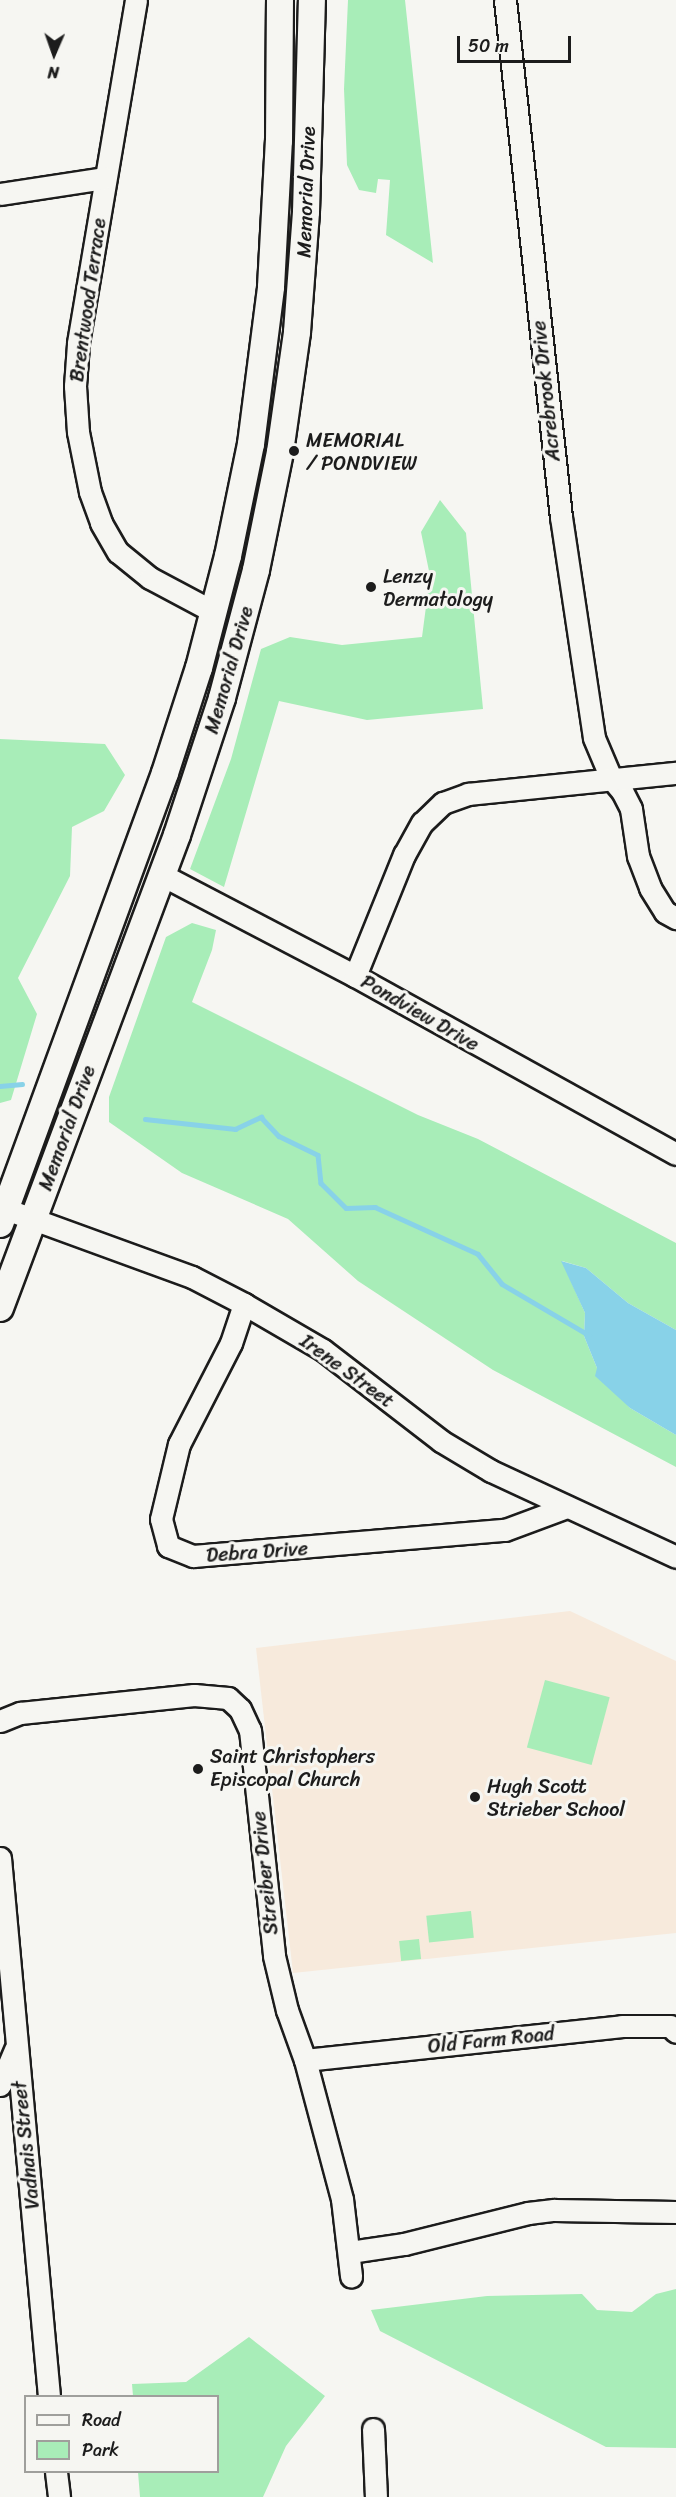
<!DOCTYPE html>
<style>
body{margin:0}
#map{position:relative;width:676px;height:2497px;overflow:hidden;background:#f6f6f2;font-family:Sriracha,sans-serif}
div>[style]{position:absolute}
.built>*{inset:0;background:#f7eadc}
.green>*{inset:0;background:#a8edb8;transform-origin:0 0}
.water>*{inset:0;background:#88d2e8}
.stream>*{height:4.5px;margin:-2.25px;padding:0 2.25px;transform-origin:2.25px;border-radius:2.25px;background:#88d2e8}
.roads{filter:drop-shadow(2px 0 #1c1c1c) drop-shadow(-2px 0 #1c1c1c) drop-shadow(0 2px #1c1c1c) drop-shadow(0 -2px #1c1c1c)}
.minor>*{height:21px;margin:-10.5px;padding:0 10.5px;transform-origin:10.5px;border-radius:10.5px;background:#f6f6f2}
.major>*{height:26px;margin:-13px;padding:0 13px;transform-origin:13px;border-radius:13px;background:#f6f6f2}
.dots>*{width:16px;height:16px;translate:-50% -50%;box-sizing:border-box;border:3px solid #f6f6f2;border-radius:50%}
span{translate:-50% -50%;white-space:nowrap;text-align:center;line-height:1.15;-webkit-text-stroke:6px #f6f6f2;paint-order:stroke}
.street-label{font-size:20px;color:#1c1c1c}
.poi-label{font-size:20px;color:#1c1c1c}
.left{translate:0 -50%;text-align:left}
.legend{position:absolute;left:24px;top:2395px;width:195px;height:78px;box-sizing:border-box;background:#f6f6f2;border:2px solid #9f9f9c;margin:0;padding:8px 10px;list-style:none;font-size:18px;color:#1c1c1c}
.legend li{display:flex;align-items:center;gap:12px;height:30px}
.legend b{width:30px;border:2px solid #9f9f9c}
.north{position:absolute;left:24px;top:24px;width:60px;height:60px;-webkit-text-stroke:4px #f6f6f2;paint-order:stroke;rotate:182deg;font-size:16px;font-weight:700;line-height:24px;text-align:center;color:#1c1c1c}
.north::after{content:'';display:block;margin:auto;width:21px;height:27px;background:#1c1c1c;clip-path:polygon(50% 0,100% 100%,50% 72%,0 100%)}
.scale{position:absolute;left:457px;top:36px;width:114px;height:27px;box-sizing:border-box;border:3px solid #1c1c1c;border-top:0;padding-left:8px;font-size:18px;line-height:21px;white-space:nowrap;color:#1c1c1c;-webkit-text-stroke:4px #f6f6f2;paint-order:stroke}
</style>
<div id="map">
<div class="built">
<div style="clip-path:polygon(570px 1611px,676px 1661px,676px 1933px,293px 1973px,256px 1648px)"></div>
</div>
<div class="green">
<div style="clip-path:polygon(348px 0,405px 0,433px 263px,386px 235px,390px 180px,378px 179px,376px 193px,359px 190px,347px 165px,344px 89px)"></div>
<div style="clip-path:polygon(440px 500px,466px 533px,483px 709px,367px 720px,279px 701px,224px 887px,190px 869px,231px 759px,261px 649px,290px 637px,342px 645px,422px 637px,430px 576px,421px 532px)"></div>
<div style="clip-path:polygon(0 739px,105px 744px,125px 775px,104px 811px,72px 827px,70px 876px,18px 978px,37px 1014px,11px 1100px,0 1103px)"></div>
<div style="clip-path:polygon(192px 923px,216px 930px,212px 950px,192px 1002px,418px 1115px,478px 1139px,676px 1243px,676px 1330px,628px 1303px,586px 1268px,562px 1261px,585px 1313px,584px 1336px,597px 1368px,630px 1408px,676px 1435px,676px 1467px,493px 1370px,358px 1281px,288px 1219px,182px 1173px,109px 1122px,109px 1097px,166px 937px)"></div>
<div style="left:545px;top:1680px;width:67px;height:70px;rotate:15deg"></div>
<div style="left:471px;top:1911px;width:27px;height:45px;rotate:84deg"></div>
<div style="left:419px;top:1939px;width:20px;height:20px;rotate:84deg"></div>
<div style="clip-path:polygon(676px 2289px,676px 2448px,606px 2447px,380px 2331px,371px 2310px,487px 2296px,582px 2294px,597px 2310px,632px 2312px,656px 2294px)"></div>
<div style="clip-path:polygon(249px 2337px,325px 2396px,286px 2446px,263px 2497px,140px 2497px,138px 2472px,218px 2472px,218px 2396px,133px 2396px,132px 2384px,186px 2382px)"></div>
</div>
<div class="water">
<div style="clip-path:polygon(561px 1261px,586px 1268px,628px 1303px,676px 1330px,676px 1435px,630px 1408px,595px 1376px,597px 1368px,584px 1336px,585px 1313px)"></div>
</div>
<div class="stream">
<div style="left:0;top:1086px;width:22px;rotate:-5deg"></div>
<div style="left:145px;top:1119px;width:91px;rotate:6.3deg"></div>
<div style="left:235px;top:1129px;width:29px;rotate:-25deg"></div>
<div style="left:261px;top:1117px;width:26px;rotate:47deg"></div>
<div style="left:279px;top:1136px;width:43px;rotate:26deg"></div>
<div style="left:318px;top:1155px;width:28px;rotate:84deg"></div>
<div style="left:321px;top:1183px;width:35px;rotate:45deg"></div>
<div style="left:346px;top:1208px;width:29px;rotate:-2deg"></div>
<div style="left:375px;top:1207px;width:113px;rotate:24.5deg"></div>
<div style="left:478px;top:1254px;width:38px;rotate:51deg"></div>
<div style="left:502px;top:1284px;width:101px;rotate:30.4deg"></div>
</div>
<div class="roads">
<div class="minor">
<div style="left:136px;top:0;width:349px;rotate:99.6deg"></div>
<div style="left:78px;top:344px;width:42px;rotate:94.1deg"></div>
<div style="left:75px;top:386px;width:46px;rotate:86.3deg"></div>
<div style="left:78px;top:432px;width:61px;rotate:78.7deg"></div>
<div style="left:90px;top:492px;width:33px;rotate:70deg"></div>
<div style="left:101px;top:523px;width:34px;rotate:60deg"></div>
<div style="left:118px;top:552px;width:41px;rotate:39.1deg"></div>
<div style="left:150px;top:578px;width:72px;rotate:28deg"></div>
<div style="left:505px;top:0;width:520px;rotate:83.82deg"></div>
<div style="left:561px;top:517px;width:223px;rotate:81.5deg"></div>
<div style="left:594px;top:738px;width:43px;rotate:67deg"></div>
<div style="left:611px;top:778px;width:17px;rotate:50deg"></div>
<div style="left:622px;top:791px;width:20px;rotate:63deg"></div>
<div style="left:631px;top:809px;width:48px;rotate:81.5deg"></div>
<div style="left:638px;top:856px;width:34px;rotate:69deg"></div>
<div style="left:650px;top:888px;width:28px;rotate:58deg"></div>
<div style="left:665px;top:912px;width:13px;rotate:29deg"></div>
<div style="left:0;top:194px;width:106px;rotate:-8.7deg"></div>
<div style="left:162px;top:875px;width:218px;rotate:27.6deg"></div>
<div style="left:355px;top:976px;width:367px;rotate:29deg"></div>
<div style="left:355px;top:976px;width:131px;rotate:-68deg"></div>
<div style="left:404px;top:855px;width:37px;rotate:-61deg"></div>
<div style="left:422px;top:823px;width:29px;rotate:-44deg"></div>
<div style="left:443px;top:803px;width:27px;rotate:-20deg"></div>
<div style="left:468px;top:794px;width:209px;rotate:-5.8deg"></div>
<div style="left:0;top:1207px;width:204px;rotate:20deg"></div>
<div style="left:192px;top:1277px;width:59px;rotate:27.4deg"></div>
<div style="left:244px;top:1304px;width:91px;rotate:30.2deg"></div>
<div style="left:323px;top:1350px;width:149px;rotate:37.6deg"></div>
<div style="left:441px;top:1441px;width:58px;rotate:31deg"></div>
<div style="left:491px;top:1471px;width:204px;rotate:24.9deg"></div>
<div style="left:244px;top:1304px;width:41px;rotate:108.4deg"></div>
<div style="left:231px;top:1343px;width:114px;rotate:117.2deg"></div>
<div style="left:179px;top:1444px;width:77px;rotate:103.5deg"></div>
<div style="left:161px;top:1519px;width:28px;rotate:75deg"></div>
<div style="left:168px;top:1546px;width:27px;rotate:22deg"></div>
<div style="left:193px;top:1556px;width:313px;rotate:-4.8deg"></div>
<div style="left:505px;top:1530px;width:66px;rotate:-20.4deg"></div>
<div style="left:0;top:1721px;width:22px;rotate:-22deg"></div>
<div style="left:20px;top:1713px;width:175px;rotate:-5.9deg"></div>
<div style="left:194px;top:1695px;width:34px;rotate:5deg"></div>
<div style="left:228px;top:1698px;width:16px;rotate:43deg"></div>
<div style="left:240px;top:1709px;width:23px;rotate:65deg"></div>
<div style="left:250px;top:1730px;width:227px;rotate:83.9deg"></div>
<div style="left:274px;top:1956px;width:56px;rotate:76.5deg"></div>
<div style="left:287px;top:2010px;width:53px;rotate:70.2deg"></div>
<div style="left:305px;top:2060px;width:144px;rotate:75.1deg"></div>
<div style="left:342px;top:2199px;width:78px;rotate:83.3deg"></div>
<div style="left:0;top:1858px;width:540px;rotate:84.8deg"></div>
<div style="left:305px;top:2060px;width:319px;rotate:-6.1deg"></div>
<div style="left:622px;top:2026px;width:48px"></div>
<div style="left:670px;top:2026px;width:8px;rotate:45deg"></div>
<div style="left:0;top:2085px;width:39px;rotate:-67deg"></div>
<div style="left:350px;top:2252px;width:55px;rotate:-8.4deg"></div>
<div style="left:404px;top:2244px;width:128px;rotate:-14deg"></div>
<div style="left:528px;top:2213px;width:26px;rotate:-7deg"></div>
<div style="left:554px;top:2210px;width:122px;rotate:0.9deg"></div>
<div style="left:373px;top:2429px;width:68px;rotate:87.5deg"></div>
<div style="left:56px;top:2472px;width:25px;rotate:83deg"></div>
</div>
<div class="major">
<div style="left:0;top:1224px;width:480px;rotate:-69.9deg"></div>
<div style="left:165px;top:773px;width:110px;rotate:-72.1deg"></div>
<div style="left:199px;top:668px;width:116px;rotate:-75.5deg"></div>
<div style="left:228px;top:556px;width:114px;rotate:-78.4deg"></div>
<div style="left:251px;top:444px;width:158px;rotate:-82.7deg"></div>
<div style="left:271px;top:287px;width:146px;rotate:-86.9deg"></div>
<div style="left:279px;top:141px;width:141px;rotate:-89.6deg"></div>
<div style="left:0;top:1308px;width:505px;rotate:-69.48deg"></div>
<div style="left:177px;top:835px;width:144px;rotate:-71.8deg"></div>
<div style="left:222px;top:698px;width:132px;rotate:-75.1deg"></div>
<div style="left:256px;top:570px;width:120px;rotate:-78.5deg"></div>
<div style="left:280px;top:452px;width:121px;rotate:-81.9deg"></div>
<div style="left:297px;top:332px;width:120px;rotate:-85.7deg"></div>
<div style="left:306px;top:212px;width:212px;rotate:-88.4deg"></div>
</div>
</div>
<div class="dots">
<div style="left:294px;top:451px;background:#1c1c1c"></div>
<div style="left:371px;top:587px;background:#1c1c1c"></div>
<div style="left:198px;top:1769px;background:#1c1c1c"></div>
<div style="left:475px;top:1797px;background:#1c1c1c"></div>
</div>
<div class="street-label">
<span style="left:306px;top:192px;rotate:-88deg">Memorial Drive</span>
<span style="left:88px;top:300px;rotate:-82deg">Brentwood Terrace</span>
<span style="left:546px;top:391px;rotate:-96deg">Acrebrook Drive</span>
<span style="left:229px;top:670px;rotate:-74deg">Memorial Drive</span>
<span style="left:420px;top:1013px;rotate:30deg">Pondview Drive</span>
<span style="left:67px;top:1128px;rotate:-70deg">Memorial Drive</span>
<span style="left:347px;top:1371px;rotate:36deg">Irene Street</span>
<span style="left:257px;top:1552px;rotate:-4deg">Debra Drive</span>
<span style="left:265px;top:1873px;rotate:-96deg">Streiber Drive</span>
<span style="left:491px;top:2040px;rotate:-6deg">Old Farm Road</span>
<span style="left:26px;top:2145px;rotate:-96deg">Vadnais Street</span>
</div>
<div class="poi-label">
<span class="left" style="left:306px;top:452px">MEMORIAL<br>/ PONDVIEW</span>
<span class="left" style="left:383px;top:588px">Lenzy<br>Dermatology</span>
<span class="left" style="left:210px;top:1768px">Saint Christophers<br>Episcopal Church</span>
<span class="left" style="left:487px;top:1798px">Hugh Scott<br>Strieber School</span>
</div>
<ul class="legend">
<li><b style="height:8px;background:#f6f6f2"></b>Road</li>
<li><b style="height:16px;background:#a8edb8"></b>Park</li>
</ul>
<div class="north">N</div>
<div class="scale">50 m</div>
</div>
